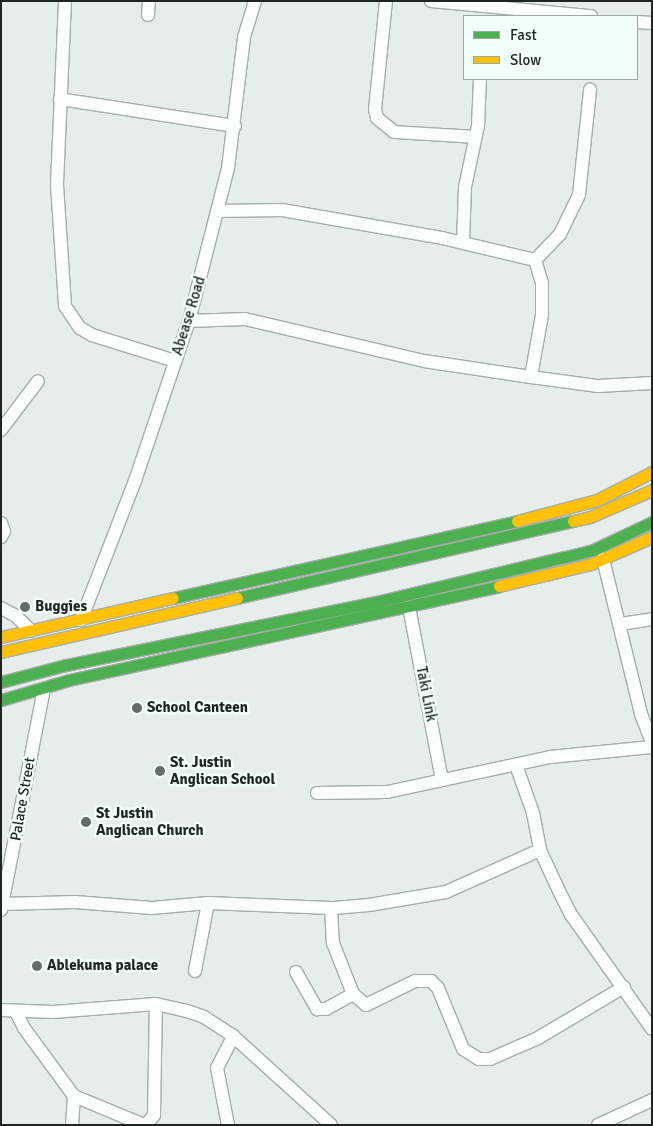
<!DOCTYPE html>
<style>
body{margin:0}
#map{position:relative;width:653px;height:1126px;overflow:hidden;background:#e5eeeb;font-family:Signika,sans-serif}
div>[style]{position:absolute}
.roads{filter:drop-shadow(1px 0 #a6adaa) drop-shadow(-1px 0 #a6adaa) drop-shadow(0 1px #a6adaa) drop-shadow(0 -1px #a6adaa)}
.street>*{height:12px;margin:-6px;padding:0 6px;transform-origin:6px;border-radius:6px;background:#fbfcfc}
.fast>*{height:11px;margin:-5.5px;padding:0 5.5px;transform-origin:5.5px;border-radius:5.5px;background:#4caf50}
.slow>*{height:11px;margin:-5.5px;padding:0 5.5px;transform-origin:5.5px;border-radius:5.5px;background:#ffc107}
.dots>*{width:14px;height:14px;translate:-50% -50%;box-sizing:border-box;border:2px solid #f1fffa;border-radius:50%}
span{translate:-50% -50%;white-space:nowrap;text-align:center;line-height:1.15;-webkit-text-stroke:5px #f1fffa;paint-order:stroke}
.street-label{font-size:15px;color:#1e2523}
.poi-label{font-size:15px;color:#1e2523;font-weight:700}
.left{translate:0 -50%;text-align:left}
.frame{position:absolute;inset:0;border:2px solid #1e2523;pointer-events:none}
.legend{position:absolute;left:463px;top:15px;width:175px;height:65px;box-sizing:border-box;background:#f1fffa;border:1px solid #9da8a4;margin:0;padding:6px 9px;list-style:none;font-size:15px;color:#1e2523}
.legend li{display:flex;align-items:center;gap:10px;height:25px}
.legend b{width:25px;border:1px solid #9da8a4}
</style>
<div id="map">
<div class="roads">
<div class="street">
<div style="left:65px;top:1px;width:184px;rotate:92.5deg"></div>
<div style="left:57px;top:185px;width:121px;rotate:86.2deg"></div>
<div style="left:65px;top:306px;width:27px;rotate:56deg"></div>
<div style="left:80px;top:328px;width:14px;rotate:30deg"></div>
<div style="left:92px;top:335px;width:87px;rotate:17.4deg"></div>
<div style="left:386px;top:1px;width:109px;rotate:95.8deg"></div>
<div style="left:375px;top:109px;width:9px;rotate:77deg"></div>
<div style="left:377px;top:118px;width:22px;rotate:39deg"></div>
<div style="left:394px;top:132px;width:81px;rotate:3.5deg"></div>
<div style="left:431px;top:1px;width:161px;rotate:5.4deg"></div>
<div style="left:148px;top:15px;width:14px;rotate:-86deg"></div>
<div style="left:637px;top:22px;width:15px;rotate:4deg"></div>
<div style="left:60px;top:99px;width:177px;rotate:8.8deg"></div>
<div style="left:218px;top:211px;width:64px;rotate:-0.9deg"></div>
<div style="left:282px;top:210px;width:162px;rotate:9.9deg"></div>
<div style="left:442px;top:238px;width:96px;rotate:13.3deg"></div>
<div style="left:535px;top:260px;width:24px;rotate:73deg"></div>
<div style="left:542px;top:283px;width:32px;rotate:90deg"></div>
<div style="left:542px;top:315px;width:63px;rotate:100.1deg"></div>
<div style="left:463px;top:242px;width:55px;rotate:-87.9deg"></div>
<div style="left:465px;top:187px;width:62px;rotate:-78deg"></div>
<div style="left:478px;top:126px;width:47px;rotate:-87.6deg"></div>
<div style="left:535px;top:260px;width:36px;rotate:-46deg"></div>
<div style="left:560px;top:234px;width:43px;rotate:-64deg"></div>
<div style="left:579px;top:195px;width:106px;rotate:-84deg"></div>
<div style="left:189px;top:321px;width:56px;rotate:-2deg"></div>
<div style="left:245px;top:319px;width:184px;rotate:13.2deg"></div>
<div style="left:424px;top:361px;width:108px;rotate:8.5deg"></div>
<div style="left:531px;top:377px;width:68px;rotate:7.7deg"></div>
<div style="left:598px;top:386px;width:54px;rotate:-3.2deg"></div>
<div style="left:1px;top:430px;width:61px;rotate:-52.9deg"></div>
<div style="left:1px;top:523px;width:9px;rotate:69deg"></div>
<div style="left:4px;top:531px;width:7px;rotate:117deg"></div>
<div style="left:603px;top:559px;width:160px;rotate:76.2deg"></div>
<div style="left:641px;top:714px;width:30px;rotate:69deg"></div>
<div style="left:409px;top:607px;width:176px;rotate:79.2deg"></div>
<div style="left:1px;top:608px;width:17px;rotate:28deg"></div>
<div style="left:16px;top:616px;width:21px;rotate:45deg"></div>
<div style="left:81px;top:620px;width:149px;rotate:-68.8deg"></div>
<div style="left:135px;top:481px;width:169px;rotate:-71.4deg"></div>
<div style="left:189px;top:321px;width:158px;rotate:-75.7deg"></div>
<div style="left:228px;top:168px;width:132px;rotate:-83deg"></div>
<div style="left:244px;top:37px;width:38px;rotate:-73deg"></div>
<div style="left:621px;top:624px;width:31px;rotate:-9deg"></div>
<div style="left:516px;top:765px;width:51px;rotate:70.5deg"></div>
<div style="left:533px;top:813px;width:38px;rotate:79deg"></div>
<div style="left:540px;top:850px;width:45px;rotate:65.1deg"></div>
<div style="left:559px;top:891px;width:28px;rotate:63deg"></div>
<div style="left:572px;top:916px;width:138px;rotate:54.7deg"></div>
<div style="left:317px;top:793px;width:70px;rotate:-0.8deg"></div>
<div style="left:387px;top:792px;width:167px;rotate:-12.1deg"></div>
<div style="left:550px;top:757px;width:102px;rotate:-5.6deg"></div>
<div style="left:540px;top:850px;width:103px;rotate:155.9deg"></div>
<div style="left:446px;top:892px;width:78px;rotate:170.4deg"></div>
<div style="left:369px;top:905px;width:38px;rotate:175deg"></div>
<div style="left:331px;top:908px;width:35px;rotate:87deg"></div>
<div style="left:333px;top:943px;width:55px;rotate:68.6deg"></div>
<div style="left:353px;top:994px;width:17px;rotate:40deg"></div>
<div style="left:366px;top:1005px;width:55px;rotate:-26.1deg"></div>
<div style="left:415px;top:981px;width:16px"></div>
<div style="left:431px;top:981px;width:10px;rotate:45deg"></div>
<div style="left:438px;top:988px;width:66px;rotate:67.7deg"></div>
<div style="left:463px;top:1049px;width:19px;rotate:32deg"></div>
<div style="left:479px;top:1059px;width:11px"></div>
<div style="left:490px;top:1059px;width:52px;rotate:-23.6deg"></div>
<div style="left:538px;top:1038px;width:100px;rotate:-30.7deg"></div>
<div style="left:2px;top:904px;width:73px;rotate:-1.6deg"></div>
<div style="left:75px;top:902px;width:77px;rotate:4.5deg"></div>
<div style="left:152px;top:908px;width:56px;rotate:-5.1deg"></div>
<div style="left:208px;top:903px;width:123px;rotate:2.3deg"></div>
<div style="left:1px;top:910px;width:225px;rotate:-79deg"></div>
<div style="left:195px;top:971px;width:69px;rotate:-79.2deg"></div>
<div style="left:296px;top:972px;width:43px;rotate:60.4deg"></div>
<div style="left:317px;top:1009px;width:9px"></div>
<div style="left:326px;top:1009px;width:31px;rotate:-29deg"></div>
<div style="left:1px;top:1010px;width:52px;rotate:2.2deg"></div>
<div style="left:53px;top:1012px;width:103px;rotate:-4.4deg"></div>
<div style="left:156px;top:1004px;width:32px;rotate:13deg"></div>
<div style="left:187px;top:1011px;width:18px;rotate:19deg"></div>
<div style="left:204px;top:1017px;width:35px;rotate:33deg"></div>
<div style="left:233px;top:1036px;width:132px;rotate:42.2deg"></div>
<div style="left:16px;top:1012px;width:18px;rotate:63deg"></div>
<div style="left:24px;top:1028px;width:84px;rotate:53.7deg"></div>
<div style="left:74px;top:1096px;width:76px;rotate:22.5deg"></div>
<div style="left:72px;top:1125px;width:29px;rotate:-86deg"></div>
<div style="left:146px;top:1125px;width:13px;rotate:-51deg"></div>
<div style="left:154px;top:1115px;width:111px;rotate:-89deg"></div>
<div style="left:228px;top:1125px;width:58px;rotate:-100.9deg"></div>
<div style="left:217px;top:1068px;width:36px;rotate:-63deg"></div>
<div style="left:598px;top:1125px;width:60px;rotate:-24.8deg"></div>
</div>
<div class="fast">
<div style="left:173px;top:598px;width:353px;rotate:-12.6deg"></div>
<div style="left:237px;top:598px;width:345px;rotate:-12.9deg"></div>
<div style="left:1px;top:682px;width:67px;rotate:-14.7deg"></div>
<div style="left:66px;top:665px;width:320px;rotate:-11.5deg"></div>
<div style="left:380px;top:601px;width:190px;rotate:-13.4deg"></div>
<div style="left:565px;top:557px;width:29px;rotate:-14deg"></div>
<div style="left:593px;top:550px;width:65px;rotate:-25.4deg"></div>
<div style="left:1px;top:700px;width:71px;rotate:-16.4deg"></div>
<div style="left:69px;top:680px;width:440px;rotate:-12.3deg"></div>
</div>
<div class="slow">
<div style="left:517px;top:521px;width:83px;rotate:-14.7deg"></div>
<div style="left:597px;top:500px;width:62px;rotate:-27deg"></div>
<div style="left:573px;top:521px;width:17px;rotate:-13deg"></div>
<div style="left:590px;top:517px;width:68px;rotate:-23.5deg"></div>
<div style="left:499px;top:586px;width:95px;rotate:-13.4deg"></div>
<div style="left:591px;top:564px;width:67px;rotate:-23.9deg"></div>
<div style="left:1px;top:637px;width:176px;rotate:-12.8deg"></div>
<div style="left:1px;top:652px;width:242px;rotate:-12.9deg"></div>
</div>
</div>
<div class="dots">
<div style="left:25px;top:607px;background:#646b69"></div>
<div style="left:137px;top:708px;background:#646b69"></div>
<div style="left:160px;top:771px;background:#646b69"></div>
<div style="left:86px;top:822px;background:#646b69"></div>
<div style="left:37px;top:966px;background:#646b69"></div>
</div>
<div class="street-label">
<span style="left:189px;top:316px;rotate:-73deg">Abease Road</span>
<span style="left:426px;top:694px;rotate:79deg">Taki Link</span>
<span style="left:23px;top:799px;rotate:-80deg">Palace Street</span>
</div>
<div class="poi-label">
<span class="left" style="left:35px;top:607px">Buggies</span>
<span class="left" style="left:147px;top:708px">School Canteen</span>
<span class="left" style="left:170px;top:771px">St. Justin<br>Anglican School</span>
<span class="left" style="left:96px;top:822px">St Justin<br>Anglican Church</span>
<span class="left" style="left:47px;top:966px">Ablekuma palace</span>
</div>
<div class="frame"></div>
<ul class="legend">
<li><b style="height:6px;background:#4caf50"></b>Fast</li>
<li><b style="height:6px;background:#ffc107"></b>Slow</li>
</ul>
</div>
